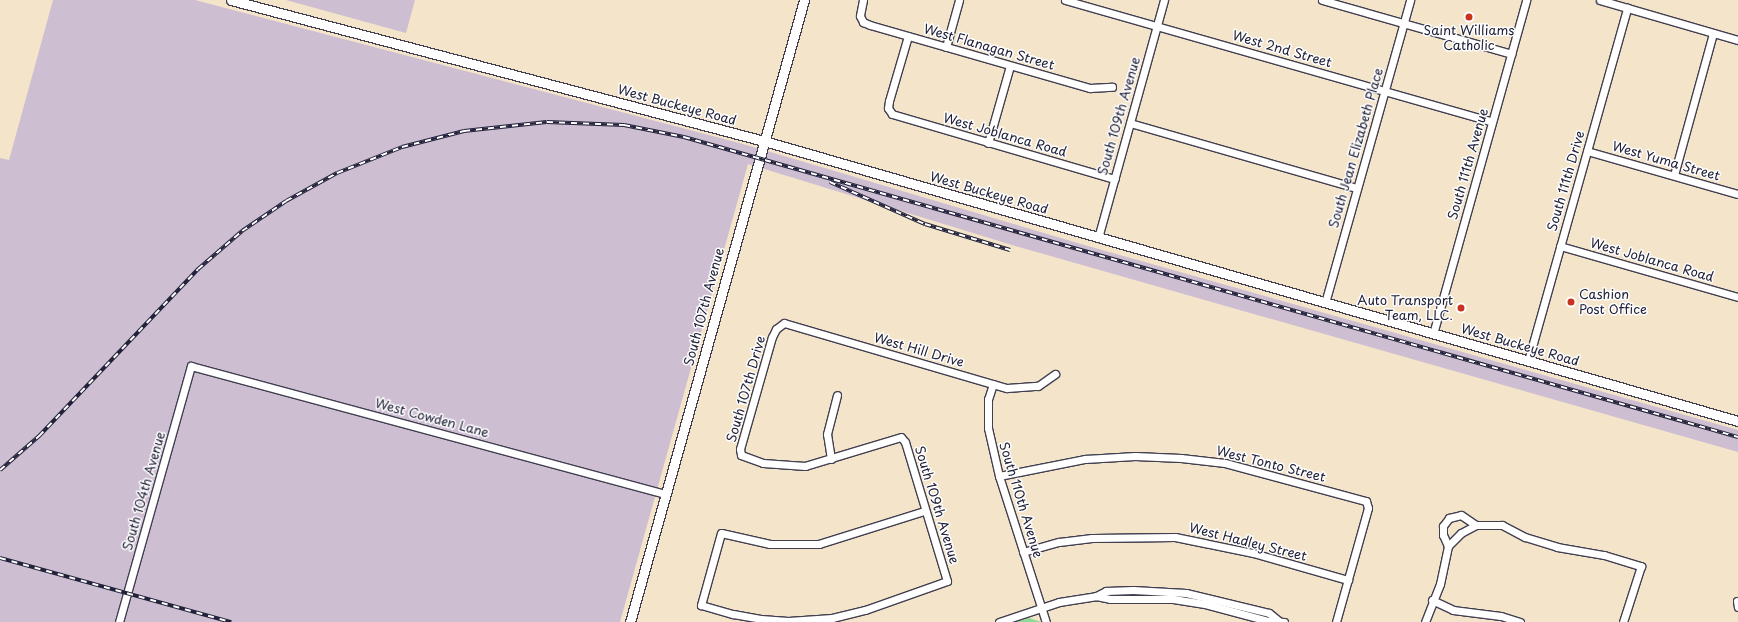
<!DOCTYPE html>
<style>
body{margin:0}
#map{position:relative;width:1738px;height:622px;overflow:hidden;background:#f3e4ca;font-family:"Playpen Sans",sans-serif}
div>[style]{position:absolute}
.industrial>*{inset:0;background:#cebed2}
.green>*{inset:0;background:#8dd996}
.roads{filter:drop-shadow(1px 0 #413f50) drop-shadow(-1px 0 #413f50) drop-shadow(0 1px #413f50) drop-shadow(0 -1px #413f50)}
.minor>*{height:7px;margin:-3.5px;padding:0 3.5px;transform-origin:3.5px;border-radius:3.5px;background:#fff}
.major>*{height:9px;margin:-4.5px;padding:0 4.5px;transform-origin:4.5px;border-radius:4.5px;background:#fff}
.rail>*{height:3.5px;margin-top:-1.75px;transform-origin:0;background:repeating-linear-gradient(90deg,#fff 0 6px,#22223b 0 12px);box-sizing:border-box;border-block:1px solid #22223b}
.dots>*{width:11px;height:11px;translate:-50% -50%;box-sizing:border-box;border:2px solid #fff;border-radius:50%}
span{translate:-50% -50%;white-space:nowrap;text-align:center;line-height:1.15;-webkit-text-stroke:3px #fff;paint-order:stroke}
.poi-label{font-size:13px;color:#22223b}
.left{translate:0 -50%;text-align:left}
.right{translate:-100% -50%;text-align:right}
.street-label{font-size:13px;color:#22223b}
</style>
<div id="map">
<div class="industrial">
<div style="clip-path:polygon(53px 0,195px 0,743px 144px,1081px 244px,1738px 430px,1738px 452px,1012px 245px,748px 164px,620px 622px,0 622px,0 158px,9px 160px)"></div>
<div style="clip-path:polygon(286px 0,415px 0,406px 33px)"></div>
</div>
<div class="green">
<div style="clip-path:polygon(1029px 618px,1041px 622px,1016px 622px)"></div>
</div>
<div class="roads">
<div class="minor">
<div style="left:863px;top:0;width:16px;rotate:101deg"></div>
<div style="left:860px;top:16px;width:7px;rotate:63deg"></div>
<div style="left:863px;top:22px;width:8px;rotate:23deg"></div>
<div style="left:870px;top:25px;width:229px;rotate:16deg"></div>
<div style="left:1090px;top:88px;width:22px;rotate:-3deg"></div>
<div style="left:1065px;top:0;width:444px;rotate:15.9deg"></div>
<div style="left:1322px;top:0;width:197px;rotate:15.9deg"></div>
<div style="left:1600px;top:0;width:144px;rotate:16.2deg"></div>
<div style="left:908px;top:36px;width:68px;rotate:106.3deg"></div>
<div style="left:889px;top:101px;width:7px;rotate:98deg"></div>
<div style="left:888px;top:108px;width:7px;rotate:56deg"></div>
<div style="left:892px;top:114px;width:232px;rotate:16.3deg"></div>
<div style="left:946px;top:47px;width:49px;rotate:-74.5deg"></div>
<div style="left:1130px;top:123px;width:236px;rotate:16deg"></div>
<div style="left:988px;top:143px;width:80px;rotate:-74.1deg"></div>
<div style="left:1587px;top:151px;width:157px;rotate:15.9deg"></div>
<div style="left:1674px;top:175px;width:147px;rotate:-74.6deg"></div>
<div style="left:1098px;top:238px;width:247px;rotate:-74.5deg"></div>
<div style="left:1560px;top:246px;width:185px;rotate:16deg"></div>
<div style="left:1325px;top:303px;width:315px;rotate:-74.3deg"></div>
<div style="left:1433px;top:334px;width:347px;rotate:-74.4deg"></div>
<div style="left:1528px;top:361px;width:367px;rotate:-74.3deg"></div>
<div style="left:993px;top:384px;width:16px;rotate:108deg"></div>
<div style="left:988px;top:399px;width:29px;rotate:90deg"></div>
<div style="left:988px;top:428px;width:49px;rotate:77.1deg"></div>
<div style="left:999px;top:476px;width:153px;rotate:72.2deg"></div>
<div style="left:831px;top:459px;width:25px;rotate:-99deg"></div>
<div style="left:827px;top:434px;width:40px;rotate:-75.6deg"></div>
<div style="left:999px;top:476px;width:88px;rotate:-11.2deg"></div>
<div style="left:1085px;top:459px;width:50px;rotate:-3.4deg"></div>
<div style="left:1135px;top:456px;width:46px;rotate:2.5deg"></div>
<div style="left:1181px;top:458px;width:44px;rotate:6.5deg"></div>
<div style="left:1225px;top:463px;width:146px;rotate:15.1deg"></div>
<div style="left:1366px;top:501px;width:7px;rotate:74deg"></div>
<div style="left:1368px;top:508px;width:118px;rotate:105.7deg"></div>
<div style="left:924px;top:511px;width:110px;rotate:162.6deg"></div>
<div style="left:819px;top:544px;width:49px;rotate:180deg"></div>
<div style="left:770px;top:544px;width:50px;rotate:-167.3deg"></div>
<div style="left:721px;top:533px;width:75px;rotate:105.5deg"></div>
<div style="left:701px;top:605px;width:33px;rotate:16deg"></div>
<div style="left:733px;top:614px;width:28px;rotate:10deg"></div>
<div style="left:761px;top:619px;width:27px;rotate:4deg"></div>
<div style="left:788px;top:621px;width:44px;rotate:-3.9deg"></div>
<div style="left:832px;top:618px;width:34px;rotate:-14deg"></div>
<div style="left:865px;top:610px;width:87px;rotate:-19.5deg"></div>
<div style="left:947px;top:581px;width:145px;rotate:-106.8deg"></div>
<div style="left:905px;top:442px;width:6px;rotate:-129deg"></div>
<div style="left:901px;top:437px;width:100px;rotate:163.2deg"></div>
<div style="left:805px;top:466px;width:42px;rotate:-175.9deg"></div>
<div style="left:763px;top:463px;width:23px;rotate:-160deg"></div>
<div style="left:741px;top:455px;width:6px;rotate:-99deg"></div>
<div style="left:740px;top:449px;width:116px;rotate:-74.1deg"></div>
<div style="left:772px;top:337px;width:9px;rotate:-63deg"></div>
<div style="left:776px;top:329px;width:10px;rotate:-37deg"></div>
<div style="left:784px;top:323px;width:232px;rotate:16.3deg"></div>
<div style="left:1007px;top:388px;width:31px;rotate:-4deg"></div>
<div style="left:1038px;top:386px;width:21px;rotate:-35deg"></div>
<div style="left:1448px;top:546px;width:12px;rotate:-114deg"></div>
<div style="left:1443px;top:535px;width:9px;rotate:-90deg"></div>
<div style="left:1443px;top:526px;width:10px;rotate:-53deg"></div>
<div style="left:1449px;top:518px;width:12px;rotate:-14deg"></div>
<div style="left:1461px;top:515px;width:18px;rotate:34deg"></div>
<div style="left:1023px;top:552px;width:37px;rotate:-16deg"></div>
<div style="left:1059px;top:542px;width:33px;rotate:-7deg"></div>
<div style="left:1092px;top:538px;width:83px;rotate:-0.7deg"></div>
<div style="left:1175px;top:537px;width:80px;rotate:11.6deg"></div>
<div style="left:1253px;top:553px;width:99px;rotate:15.9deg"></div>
<div style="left:1096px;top:596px;width:11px;rotate:-27deg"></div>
<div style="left:1106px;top:591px;width:27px;rotate:-2deg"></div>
<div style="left:1133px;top:590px;width:53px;rotate:3.2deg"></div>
<div style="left:1186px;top:593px;width:85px;rotate:13.5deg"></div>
<div style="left:1269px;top:613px;width:13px;rotate:39deg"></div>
<div style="left:1432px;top:600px;width:23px;rotate:25deg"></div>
<div style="left:1453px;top:610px;width:48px;rotate:7.1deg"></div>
<div style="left:1501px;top:616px;width:20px;rotate:18deg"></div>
<div style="left:1737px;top:601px;width:6px;rotate:81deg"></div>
<div style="left:119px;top:622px;width:266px;rotate:-74.3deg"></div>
<div style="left:191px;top:366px;width:492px;rotate:15.1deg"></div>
<div style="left:999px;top:622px;width:63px;rotate:-18.4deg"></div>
<div style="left:1059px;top:602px;width:37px;rotate:-9deg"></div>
<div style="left:1096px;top:596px;width:14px;rotate:12deg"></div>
<div style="left:1110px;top:599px;width:63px"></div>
<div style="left:1173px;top:599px;width:32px;rotate:9deg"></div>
<div style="left:1205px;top:604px;width:65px;rotate:15.1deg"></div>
<div style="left:1268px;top:621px;width:16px;rotate:4deg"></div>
<div style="left:1425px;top:622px;width:41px;rotate:-68.5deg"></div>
<div style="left:1440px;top:584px;width:39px;rotate:-78deg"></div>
<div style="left:1448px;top:546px;width:18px;rotate:-45deg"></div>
<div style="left:1461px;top:533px;width:17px;rotate:-28deg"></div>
<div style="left:1476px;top:525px;width:26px"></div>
<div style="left:1502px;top:525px;width:26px;rotate:28deg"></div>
<div style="left:1525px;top:537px;width:34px;rotate:17deg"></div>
<div style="left:1557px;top:547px;width:48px;rotate:9.7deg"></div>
<div style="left:1604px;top:555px;width:39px;rotate:17deg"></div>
<div style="left:1641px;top:566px;width:59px;rotate:107.8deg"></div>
</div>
<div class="major">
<div style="left:231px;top:0;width:551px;rotate:14.82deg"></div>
<div style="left:764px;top:141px;width:1013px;rotate:16.04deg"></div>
<div style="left:630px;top:622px;width:646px;rotate:-74.37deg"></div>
</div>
</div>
<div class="rail">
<div style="left:830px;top:182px;width:104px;rotate:23.9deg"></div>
<div style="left:925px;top:224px;width:89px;rotate:17deg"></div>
<div style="left:0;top:470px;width:52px;rotate:-41.1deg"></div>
<div style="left:39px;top:436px;width:231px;rotate:-46.4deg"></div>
<div style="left:198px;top:269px;width:58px;rotate:-40.8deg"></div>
<div style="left:242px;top:231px;width:53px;rotate:-34.3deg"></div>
<div style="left:286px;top:201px;width:58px;rotate:-28.8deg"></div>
<div style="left:337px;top:173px;width:70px;rotate:-21.8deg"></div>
<div style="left:402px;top:147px;width:64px;rotate:-14.5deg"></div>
<div style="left:464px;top:131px;width:83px;rotate:-6.2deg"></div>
<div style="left:547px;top:122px;width:77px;rotate:2.2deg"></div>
<div style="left:624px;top:125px;width:61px;rotate:11.3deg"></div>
<div style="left:684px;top:137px;width:1096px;rotate:15.89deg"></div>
<div style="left:0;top:558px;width:240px;rotate:15.5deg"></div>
</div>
<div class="dots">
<div style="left:1469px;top:17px;background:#c8321e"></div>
<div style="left:1571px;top:302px;background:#c8321e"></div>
<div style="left:1461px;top:308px;background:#c8321e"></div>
</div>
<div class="poi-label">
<span style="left:1469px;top:38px">Saint Williams<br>Catholic</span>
<span class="left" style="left:1579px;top:302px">Cashion<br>Post Office</span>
<span class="right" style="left:1453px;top:308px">Auto Transport<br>Team, LLC.</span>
</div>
<div class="street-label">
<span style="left:989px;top:47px;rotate:16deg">West Flanagan Street</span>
<span style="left:1282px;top:49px;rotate:16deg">West 2nd Street</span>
<span style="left:677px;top:105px;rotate:15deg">West Buckeye Road</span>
<span style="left:1119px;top:116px;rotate:-74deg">South 109th Avenue</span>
<span style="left:1005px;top:135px;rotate:16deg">West Joblanca Road</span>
<span style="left:1356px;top:148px;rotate:-74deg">South Jean Elizabeth Place</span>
<span style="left:1666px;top:161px;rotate:16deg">West Yuma Street</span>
<span style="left:1468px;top:164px;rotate:-74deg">South 111th Avenue</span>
<span style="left:1566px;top:181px;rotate:-74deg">South 111th Drive</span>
<span style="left:989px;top:193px;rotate:16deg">West Buckeye Road</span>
<span style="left:1652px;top:260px;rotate:16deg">West Joblanca Road</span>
<span style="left:704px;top:307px;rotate:-75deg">South 107th Avenue</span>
<span style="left:1520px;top:345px;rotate:16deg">West Buckeye Road</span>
<span style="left:919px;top:350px;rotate:16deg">West Hill Drive</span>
<span style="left:746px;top:389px;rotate:-74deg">South 107th Drive</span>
<span style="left:432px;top:418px;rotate:15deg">West Cowden Lane</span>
<span style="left:1271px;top:464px;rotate:14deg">West Tonto Street</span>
<span style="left:144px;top:491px;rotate:-74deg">South 104th Avenue</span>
<span style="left:1021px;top:500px;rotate:73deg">South 110th Avenue</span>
<span style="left:937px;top:505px;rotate:73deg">South 109th Avenue</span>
<span style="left:1248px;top:542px;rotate:14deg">West Hadley Street</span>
</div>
</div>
